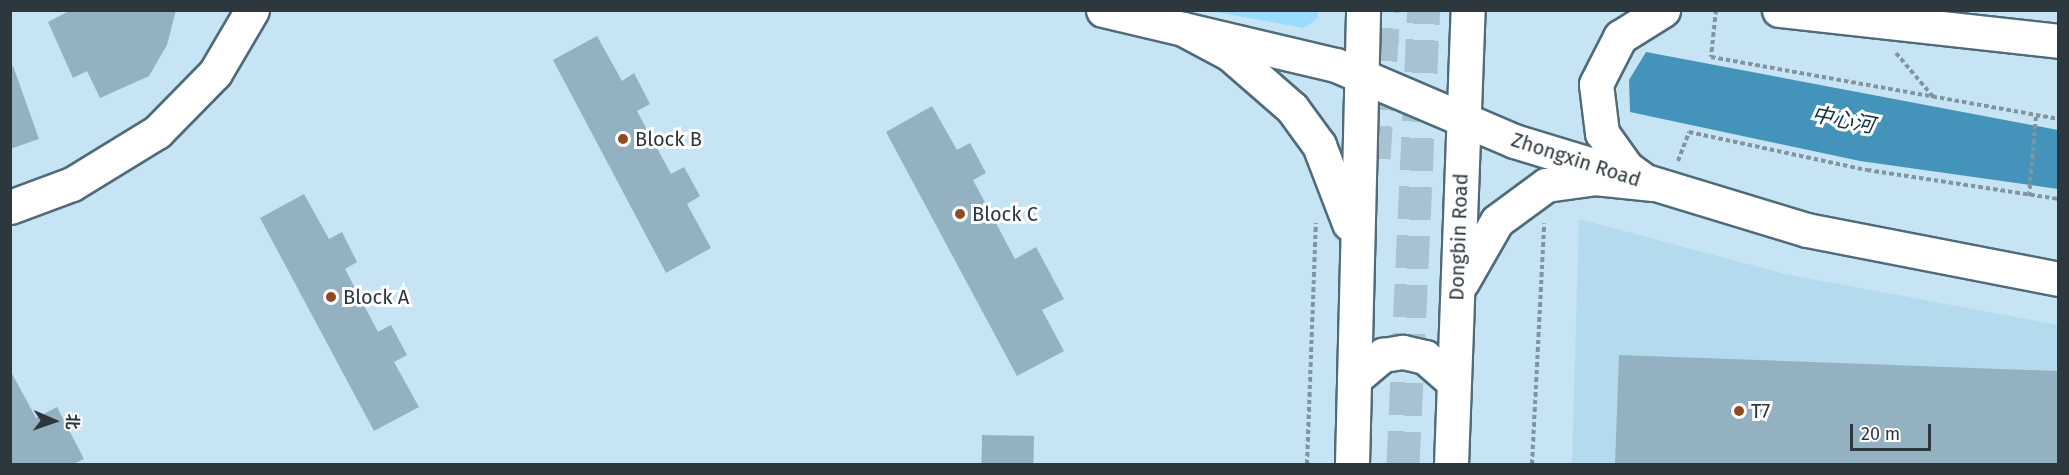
<!DOCTYPE html>
<meta charset="utf-8">
<style>
body{margin:0}
#map{position:relative;width:2069px;height:475px;overflow:hidden;background:#c6e4f4;font-family:"Fira Sans","Noto Sans SC",sans-serif}
div>[style]{position:absolute}
.built>*{inset:0;background:#b4daee}
.green>*{inset:0;background:#9adbfe}
.water>*{inset:0;background:#4393ba}
.building>*{inset:0;background:#94b1c1;transform-origin:0 0}
.motorway-tunnel>*{height:33px;margin-top:-16.5px;transform-origin:0;background:repeating-linear-gradient(90deg,#a7c2d0 0 33px,transparent 0 49px)}
.path>*{height:4px;margin-top:-2px;transform-origin:0;background:repeating-linear-gradient(90deg,#8095a1 0 4.5px,transparent 0 7.5px)}
.roads{filter:drop-shadow(2px 0 #506b7a) drop-shadow(-2px 0 #506b7a) drop-shadow(0 2px #506b7a) drop-shadow(0 -2px #506b7a)}
.tertiary>*{height:33px;margin:-16.5px;padding:0 16.5px;transform-origin:16.5px;border-radius:16.5px;background:#fff}
.secondary>*{height:33px;margin:-16.5px;padding:0 16.5px;transform-origin:16.5px;border-radius:16.5px;background:#fff}
.primary>*{height:33px;margin:-16.5px;padding:0 16.5px;transform-origin:16.5px;border-radius:16.5px;background:#fff}
.dots>*{width:16px;height:16px;translate:-50% -50%;box-sizing:border-box;border:3px solid #fff;border-radius:50%}
span{translate:-50% -50%;white-space:nowrap;text-align:center;line-height:1.15;-webkit-text-stroke:6px #fff;paint-order:stroke}
.poi-label{font-size:20px;color:#2c383e}
.left{translate:0 -50%;text-align:left}
.street-label{font-size:20px;color:#2c383e}
.water-label{font-size:21px;color:#0e3243;font-style:italic}
.frame{position:absolute;inset:0;border:12px solid #2c383e;pointer-events:none}
.north{position:absolute;left:24px;top:391px;width:60px;height:60px;-webkit-text-stroke:4px #fff;paint-order:stroke;rotate:92deg;font-size:16px;font-weight:700;line-height:24px;text-align:center;color:#2c383e}
.north::after{content:'';display:block;margin:auto;width:21px;height:27px;background:#2c383e;clip-path:polygon(50% 0,100% 100%,50% 72%,0 100%)}
.scale{position:absolute;left:1850px;top:424px;width:81px;height:27px;box-sizing:border-box;border:3px solid #2c383e;border-top:0;padding-left:8px;font-size:18px;line-height:21px;white-space:nowrap;color:#2c383e;-webkit-text-stroke:4px #fff;paint-order:stroke}
</style>
<div id="map">
<div class="built">
<div style="clip-path:polygon(1579px 219px,1785px 274px,2058px 325px,2058px 464px,1572px 464px)"></div>
</div>
<div class="green">
<div style="clip-path:polygon(1210px 11px,1318px 11px,1318px 18px,1304px 28px)"></div>
</div>
<div class="water">
<div style="clip-path:polygon(1646px 52px,2058px 130px,2058px 189px,1860px 161px,1630px 112px,1629px 80px)"></div>
</div>
<div class="building">
<div style="clip-path:polygon(71px 10px,176px 10px,167px 45px,149px 76px,100px 98px,87px 71px,73px 78px,48px 22px)"></div>
<div style="clip-path:polygon(597px 36px,622px 81px,634px 73px,650px 104px,637px 111px,671px 174px,684px 167px,700px 196px,687px 204px,711px 248px,666px 273px,553px 60px)"></div>
<div style="clip-path:polygon(13px 66px,39px 139px,10px 149px,10px 67px)"></div>
<div style="clip-path:polygon(932px 106px,957px 150px,970px 143px,986px 173px,973px 180px,1015px 259px,1036px 247px,1064px 299px,1042px 310px,1064px 351px,1017px 376px,886px 132px)"></div>
<div style="clip-path:polygon(304px 194px,329px 239px,342px 232px,357px 262px,345px 269px,378px 332px,391px 325px,407px 355px,394px 362px,419px 407px,374px 431px,260px 218px)"></div>
<div style="clip-path:polygon(1619px 355px,2058px 371px,2058px 465px,1615px 465px)"></div>
<div style="clip-path:polygon(10px 370px,36px 418px,57px 407px,84px 459px,72px 465px,10px 465px)"></div>
<div style="left:982px;top:435px;width:52px;height:30px;rotate:1deg"></div>
</div>
<div class="motorway-tunnel">
<div style="left:1374px;top:158px;width:148px;rotate:-86.1deg"></div>
<div style="left:1403px;top:464px;width:454px;rotate:-87.4deg"></div>
</div>
<div class="path">
<div style="left:1716px;top:10px;width:47px;rotate:96.1deg"></div>
<div style="left:1711px;top:57px;width:352px;rotate:10.1deg"></div>
<div style="left:1896px;top:53px;width:60px;rotate:49.7deg"></div>
<div style="left:1678px;top:161px;width:31px;rotate:-69deg"></div>
<div style="left:1689px;top:132px;width:182px;rotate:12.1deg"></div>
<div style="left:1867px;top:170px;width:193px;rotate:8.6deg"></div>
<div style="left:2029px;top:196px;width:80px;rotate:-85deg"></div>
<div style="left:1307px;top:464px;width:241px;rotate:-87.9deg"></div>
<div style="left:1532px;top:464px;width:241px;rotate:-87.1deg"></div>
</div>
<div class="roads">
<div class="tertiary">
<div style="left:10px;top:207px;width:66px;rotate:-20.4deg"></div>
<div style="left:72px;top:184px;width:100px;rotate:-31.5deg"></div>
<div style="left:157px;top:132px;width:83px;rotate:-45.5deg"></div>
<div style="left:215px;top:73px;width:73px;rotate:-59.6deg"></div>
</div>
<div class="secondary">
<div style="left:1103px;top:10px;width:239px;rotate:13.3deg"></div>
<div style="left:1336px;top:65px;width:194px;rotate:23.1deg"></div>
<div style="left:1514px;top:141px;width:306px;rotate:16.9deg"></div>
<div style="left:1807px;top:230px;width:256px;rotate:11deg"></div>
<div style="left:1779px;top:10px;width:281px;rotate:6.3deg"></div>
<div style="left:1641px;top:178px;width:17px;rotate:-144deg"></div>
<div style="left:1627px;top:168px;width:43px;rotate:-125.5deg"></div>
<div style="left:1602px;top:133px;width:49px;rotate:-97deg"></div>
<div style="left:1596px;top:84px;width:53px;rotate:-62.9deg"></div>
<div style="left:1620px;top:37px;width:51px;rotate:-32.1deg"></div>
</div>
<div class="primary">
<div style="left:1183px;top:29px;width:53px;rotate:28deg"></div>
<div style="left:1230px;top:54px;width:82px;rotate:41.1deg"></div>
<div style="left:1292px;top:108px;width:46px;rotate:53.9deg"></div>
<div style="left:1319px;top:145px;width:84px;rotate:69deg"></div>
<div style="left:1462px;top:282px;width:70px;rotate:-60.2deg"></div>
<div style="left:1497px;top:221px;width:61px;rotate:-36.3deg"></div>
<div style="left:1546px;top:185px;width:49px;rotate:-8.1deg"></div>
<div style="left:1595px;top:178px;width:56px;rotate:6.1deg"></div>
<div style="left:1354px;top:379px;width:38px;rotate:-40deg"></div>
<div style="left:1383px;top:355px;width:20px;rotate:-9deg"></div>
<div style="left:1403px;top:352px;width:23px;rotate:13deg"></div>
<div style="left:1425px;top:357px;width:38px;rotate:41deg"></div>
<div style="left:1352px;top:464px;width:454px;rotate:-88.6deg"></div>
<div style="left:1451px;top:464px;width:454px;rotate:-87.9deg"></div>
</div>
</div>
<div class="dots">
<div style="left:623px;top:139px;background:#914b24"></div>
<div style="left:960px;top:214px;background:#914b24"></div>
<div style="left:331px;top:297px;background:#914b24"></div>
<div style="left:1739px;top:411px;background:#914b24"></div>
</div>
<div class="poi-label">
<span class="left" style="left:635px;top:139px">Block B</span>
<span class="left" style="left:972px;top:214px">Block C</span>
<span class="left" style="left:343px;top:297px">Block A</span>
<span class="left" style="left:1751px;top:411px">T7</span>
</div>
<div class="street-label">
<span style="left:1576px;top:160px;rotate:18deg">Zhongxin Road</span>
<span style="left:1459px;top:237px;rotate:-88deg">Dongbin Road</span>
</div>
<div class="water-label">
<span style="left:1843px;top:120px;rotate:11deg">中心河</span>
</div>
<div class="frame"></div>
<div class="north">北</div>
<div class="scale">20 m</div>
</div>
